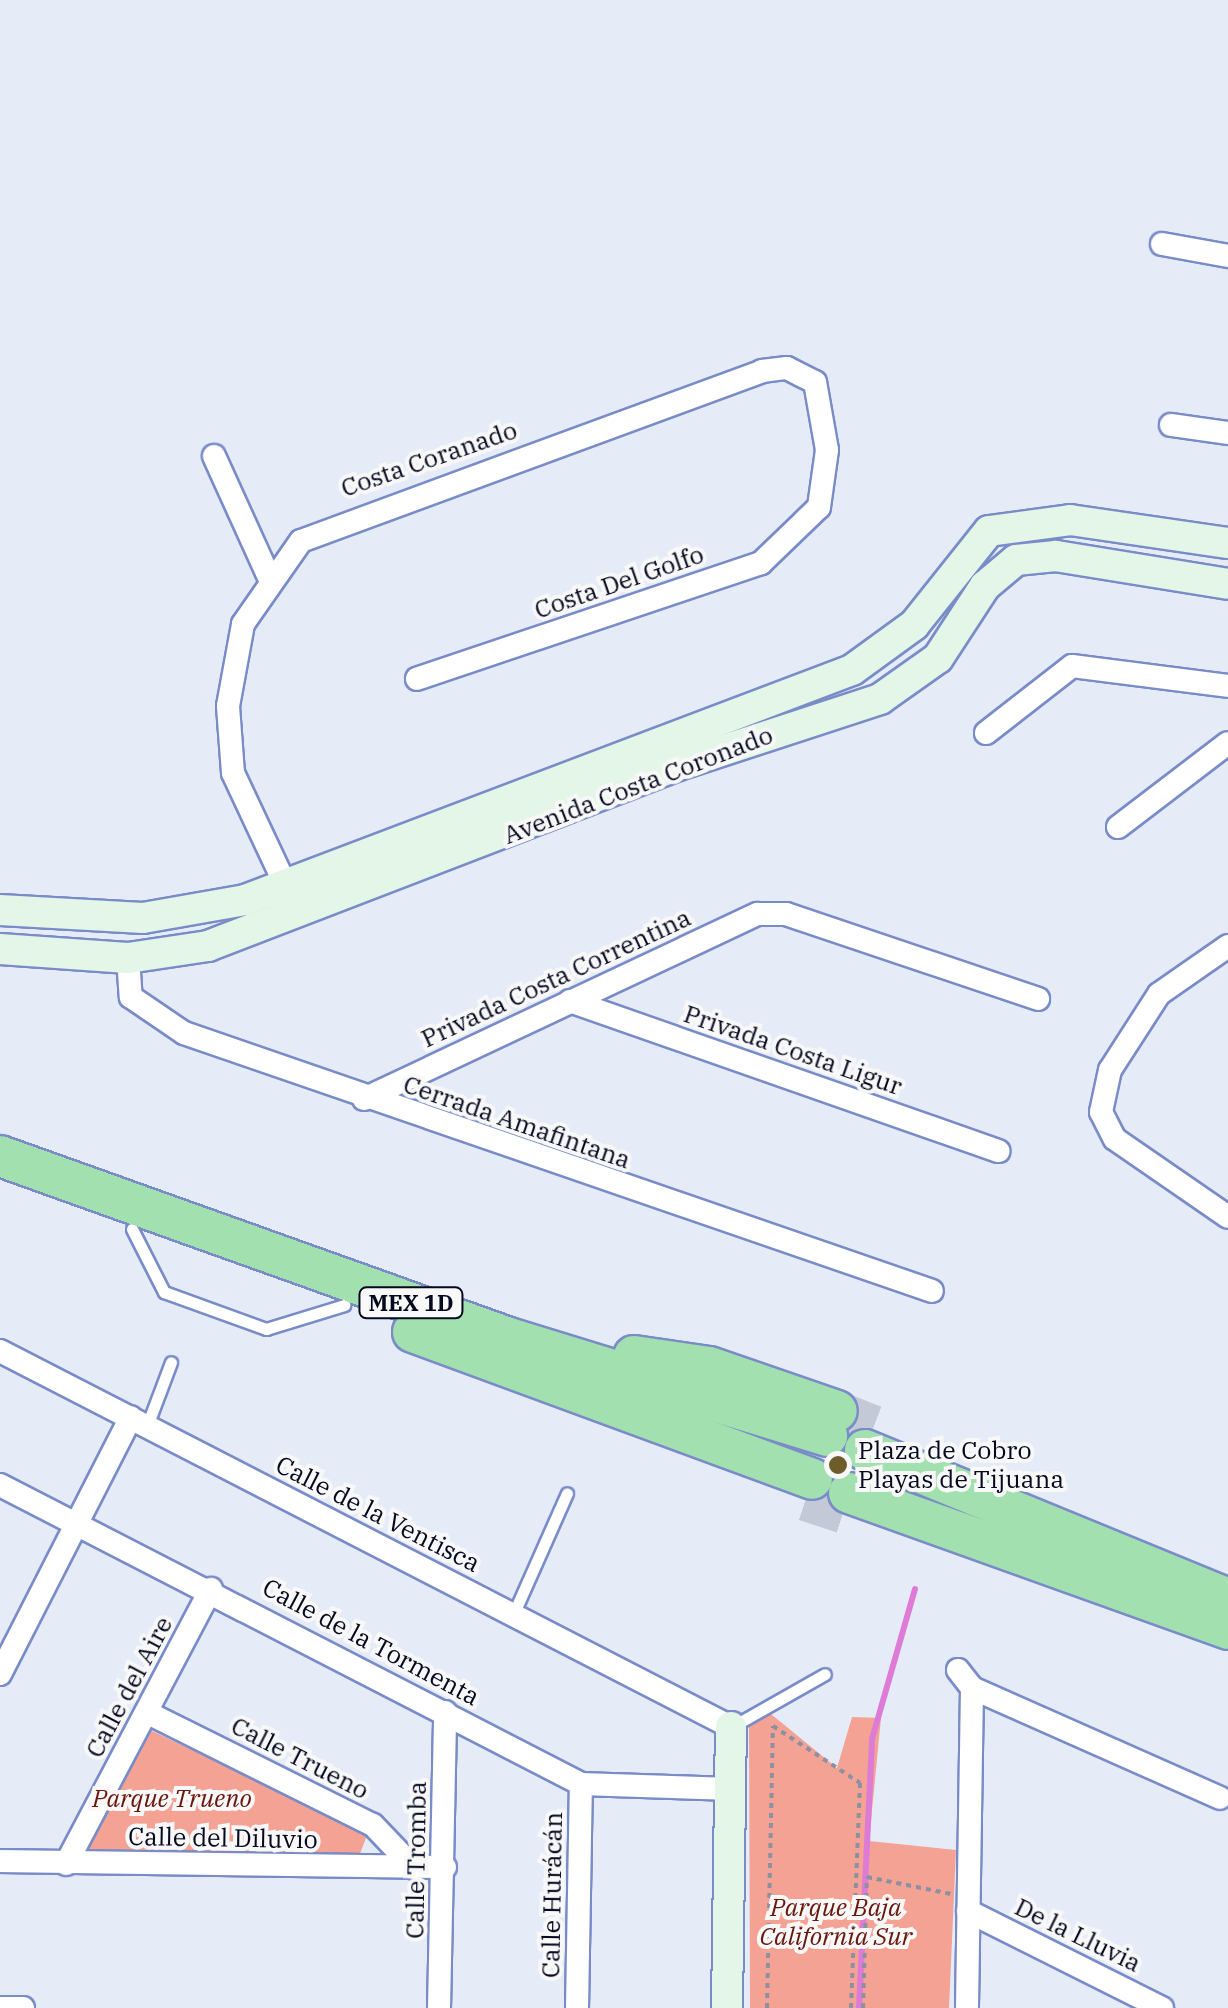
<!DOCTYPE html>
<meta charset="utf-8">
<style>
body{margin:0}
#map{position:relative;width:1228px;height:2008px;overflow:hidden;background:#e6ebf8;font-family:"IBM Plex Serif",serif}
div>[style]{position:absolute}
.green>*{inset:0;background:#f3a294}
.stream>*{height:6px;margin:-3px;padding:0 3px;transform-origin:3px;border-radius:3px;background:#de7bd6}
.highway-tunnel>*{height:40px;margin-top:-20px;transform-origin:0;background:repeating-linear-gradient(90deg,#c4c9d7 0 40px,transparent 0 60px)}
.path>*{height:4px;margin-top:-2px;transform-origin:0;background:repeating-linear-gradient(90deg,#8c90a1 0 5px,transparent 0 10px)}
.roads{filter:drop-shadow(2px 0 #798cc8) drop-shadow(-2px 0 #798cc8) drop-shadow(0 2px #798cc8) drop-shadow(0 -2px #798cc8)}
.lane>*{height:11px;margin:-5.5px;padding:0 5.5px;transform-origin:5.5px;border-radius:5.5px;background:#fff}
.street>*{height:22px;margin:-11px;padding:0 11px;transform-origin:11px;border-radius:11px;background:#fff}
.secondary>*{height:30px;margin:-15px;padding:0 15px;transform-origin:15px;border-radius:15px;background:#e3f6e7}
.highway>*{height:40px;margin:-20px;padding:0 20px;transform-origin:20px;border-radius:20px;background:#a3e0af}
.dots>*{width:28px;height:28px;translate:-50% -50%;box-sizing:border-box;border:5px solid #f8f8f8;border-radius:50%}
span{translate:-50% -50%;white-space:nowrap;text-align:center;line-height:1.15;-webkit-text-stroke:8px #f8f8f8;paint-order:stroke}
.shield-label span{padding:2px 8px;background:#f8f8f8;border:2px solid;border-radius:8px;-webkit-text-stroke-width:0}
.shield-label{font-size:22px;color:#05091f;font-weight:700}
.street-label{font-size:25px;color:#05091f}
.poi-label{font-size:25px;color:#05091f}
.left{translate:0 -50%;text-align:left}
.park-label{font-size:25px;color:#69160d;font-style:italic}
</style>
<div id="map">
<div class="green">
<div style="clip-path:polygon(766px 1710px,837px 1768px,852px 1717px,881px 1718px,869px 1841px,956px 1850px,949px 2008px,750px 2008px,749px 1723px)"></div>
<div style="clip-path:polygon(150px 1730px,368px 1833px,359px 1856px,84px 1849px)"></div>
</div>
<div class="stream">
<div style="left:859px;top:2008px;width:269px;rotate:-87.2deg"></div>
<div style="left:872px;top:1739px;width:156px;rotate:-74deg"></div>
</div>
<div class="highway-tunnel">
<div style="left:837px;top:1411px;width:40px;rotate:21deg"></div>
<div style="left:805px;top:1501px;width:40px;rotate:18deg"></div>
</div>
<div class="path">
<div style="left:767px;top:2008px;width:282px;rotate:-88.8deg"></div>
<div style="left:773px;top:1726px;width:104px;rotate:33.2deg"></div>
<div style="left:860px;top:1783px;width:225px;rotate:92.3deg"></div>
<div style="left:863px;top:2008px;width:131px;rotate:-88.3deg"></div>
<div style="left:867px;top:1877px;width:86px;rotate:11.4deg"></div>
</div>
<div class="roads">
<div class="lane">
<div style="left:132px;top:1229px;width:71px;rotate:63.1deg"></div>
<div style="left:164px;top:1292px;width:109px;rotate:19.9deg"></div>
<div style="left:266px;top:1329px;width:82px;rotate:-17.1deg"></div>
<div style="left:147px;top:1426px;width:68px;rotate:-69.4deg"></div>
<div style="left:513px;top:1615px;width:133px;rotate:-66.1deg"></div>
<div style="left:735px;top:1725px;width:103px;rotate:-29.5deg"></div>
</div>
<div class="street">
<div style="left:1162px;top:244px;width:67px;rotate:10.3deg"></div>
<div style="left:1171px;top:425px;width:58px;rotate:8deg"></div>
<div style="left:214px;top:456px;width:133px;rotate:65.6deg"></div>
<div style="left:986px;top:733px;width:109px;rotate:-37.9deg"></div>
<div style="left:1072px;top:666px;width:157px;rotate:7.3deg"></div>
<div style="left:1118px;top:827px;width:138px;rotate:-37.4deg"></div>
<div style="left:286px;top:886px;width:125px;rotate:-115.1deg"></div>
<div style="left:233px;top:773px;width:67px;rotate:-94.3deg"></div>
<div style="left:228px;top:706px;width:83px;rotate:-79.6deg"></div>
<div style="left:243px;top:624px;width:101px;rotate:-55.1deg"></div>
<div style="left:301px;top:541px;width:491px;rotate:-20.2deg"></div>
<div style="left:762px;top:371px;width:25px;rotate:-7deg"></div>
<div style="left:787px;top:368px;width:31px;rotate:27deg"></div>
<div style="left:815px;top:382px;width:69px;rotate:80deg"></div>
<div style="left:827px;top:450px;width:58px;rotate:98deg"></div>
<div style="left:819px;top:507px;width:81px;rotate:136deg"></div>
<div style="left:761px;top:563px;width:363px;rotate:161.4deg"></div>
<div style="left:1228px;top:946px;width:84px;rotate:145.2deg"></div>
<div style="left:1159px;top:994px;width:90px;rotate:122.8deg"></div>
<div style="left:1110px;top:1070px;width:43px;rotate:102.1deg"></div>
<div style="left:1101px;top:1112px;width:30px;rotate:63deg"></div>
<div style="left:1115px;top:1139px;width:137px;rotate:34.6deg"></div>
<div style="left:128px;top:958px;width:39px;rotate:86deg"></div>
<div style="left:131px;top:997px;width:64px;rotate:34.2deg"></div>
<div style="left:184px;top:1033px;width:791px;rotate:19.03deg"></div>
<div style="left:570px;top:1001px;width:454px;rotate:19.3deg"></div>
<div style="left:364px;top:1099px;width:435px;rotate:-25.2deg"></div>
<div style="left:758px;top:914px;width:28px"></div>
<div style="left:786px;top:914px;width:266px;rotate:18.6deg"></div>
<div style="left:0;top:1351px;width:822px;rotate:27.22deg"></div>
<div style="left:0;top:1485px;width:653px;rotate:27.23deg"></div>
<div style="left:581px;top:1784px;width:151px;rotate:1.9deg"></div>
<div style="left:958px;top:1670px;width:23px;rotate:52deg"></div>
<div style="left:972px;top:1688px;width:320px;rotate:90.9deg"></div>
<div style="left:0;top:1674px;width:288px;rotate:-63deg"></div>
<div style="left:972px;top:1688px;width:271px;rotate:23.9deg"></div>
<div style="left:148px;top:1713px;width:251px;rotate:26.5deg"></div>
<div style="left:373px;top:1825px;width:59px;rotate:46.4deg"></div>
<div style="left:0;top:1861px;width:445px;rotate:0.8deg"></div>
<div style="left:66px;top:1864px;width:311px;rotate:-62.2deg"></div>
<div style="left:968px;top:1911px;width:217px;rotate:26.6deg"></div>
<div style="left:0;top:2008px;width:23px"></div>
<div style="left:439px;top:2008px;width:296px;rotate:-88.8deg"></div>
<div style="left:577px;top:2008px;width:224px;rotate:-89deg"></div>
</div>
<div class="secondary">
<div style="left:0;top:910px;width:143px;rotate:3.2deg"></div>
<div style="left:143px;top:918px;width:104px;rotate:-10deg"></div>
<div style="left:245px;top:900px;width:649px;rotate:-20.75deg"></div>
<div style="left:852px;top:670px;width:77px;rotate:-36deg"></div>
<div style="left:914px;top:625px;width:120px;rotate:-51.4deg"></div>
<div style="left:989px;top:531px;width:82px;rotate:-7.7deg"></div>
<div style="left:1070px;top:520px;width:160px;rotate:8.3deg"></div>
<div style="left:0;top:949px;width:128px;rotate:4deg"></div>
<div style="left:128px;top:958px;width:81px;rotate:-8.5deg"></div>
<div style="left:208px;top:946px;width:504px;rotate:-21.06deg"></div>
<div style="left:678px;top:765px;width:213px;rotate:-18.1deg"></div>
<div style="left:880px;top:699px;width:71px;rotate:-35.3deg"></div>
<div style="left:938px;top:658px;width:86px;rotate:-56.9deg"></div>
<div style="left:985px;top:586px;width:40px;rotate:-40deg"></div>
<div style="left:1016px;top:560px;width:40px;rotate:-5.7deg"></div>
<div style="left:1056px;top:556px;width:174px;rotate:9.2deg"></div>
<div style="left:727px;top:2008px;width:281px;rotate:-89.2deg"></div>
</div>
<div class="highway">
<div style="left:0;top:1156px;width:537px;rotate:19.68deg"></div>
<div style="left:506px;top:1337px;width:336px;rotate:17.1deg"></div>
<div style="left:413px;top:1332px;width:425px;rotate:20.2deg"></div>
<div style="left:634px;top:1356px;width:76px;rotate:8.3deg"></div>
<div style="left:709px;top:1367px;width:135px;rotate:19deg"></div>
<div style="left:865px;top:1450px;width:392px;rotate:22.3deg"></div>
<div style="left:849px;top:1493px;width:403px;rotate:19.7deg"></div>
</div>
</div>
<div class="dots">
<div style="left:838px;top:1465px;background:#6e5c2b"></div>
</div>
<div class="shield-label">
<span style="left:411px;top:1303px">MEX 1D</span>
</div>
<div class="street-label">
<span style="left:429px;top:459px;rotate:-19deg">Costa Coranado</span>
<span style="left:619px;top:582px;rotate:-19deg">Costa Del Golfo</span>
<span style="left:638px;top:785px;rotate:-21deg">Avenida Costa Coronado</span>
<span style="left:556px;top:978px;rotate:-25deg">Privada Costa Correntina</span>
<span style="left:793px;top:1050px;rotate:19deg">Privada Costa Ligur</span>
<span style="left:517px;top:1122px;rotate:19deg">Cerrada Amafintana</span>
<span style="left:378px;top:1514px;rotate:27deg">Calle de la Ventisca</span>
<span style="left:371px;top:1642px;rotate:28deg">Calle de la Tormenta</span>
<span style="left:129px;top:1687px;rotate:-62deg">Calle del Aire</span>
<span style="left:300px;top:1758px;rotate:27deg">Calle Trueno</span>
<span style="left:223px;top:1838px;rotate:1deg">Calle del Diluvio</span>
<span style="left:416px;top:1860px;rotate:-89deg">Calle Tromba</span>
<span style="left:552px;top:1895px;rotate:-89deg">Calle Hurácán</span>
<span style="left:1078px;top:1935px;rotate:26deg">De la Lluvia</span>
</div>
<div class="poi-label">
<span class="left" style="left:858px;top:1465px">Plaza de Cobro<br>Playas de Tijuana</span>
</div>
<div class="park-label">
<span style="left:172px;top:1798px">Parque Trueno</span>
<span style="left:836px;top:1922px">Parque Baja<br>California Sur</span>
</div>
</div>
